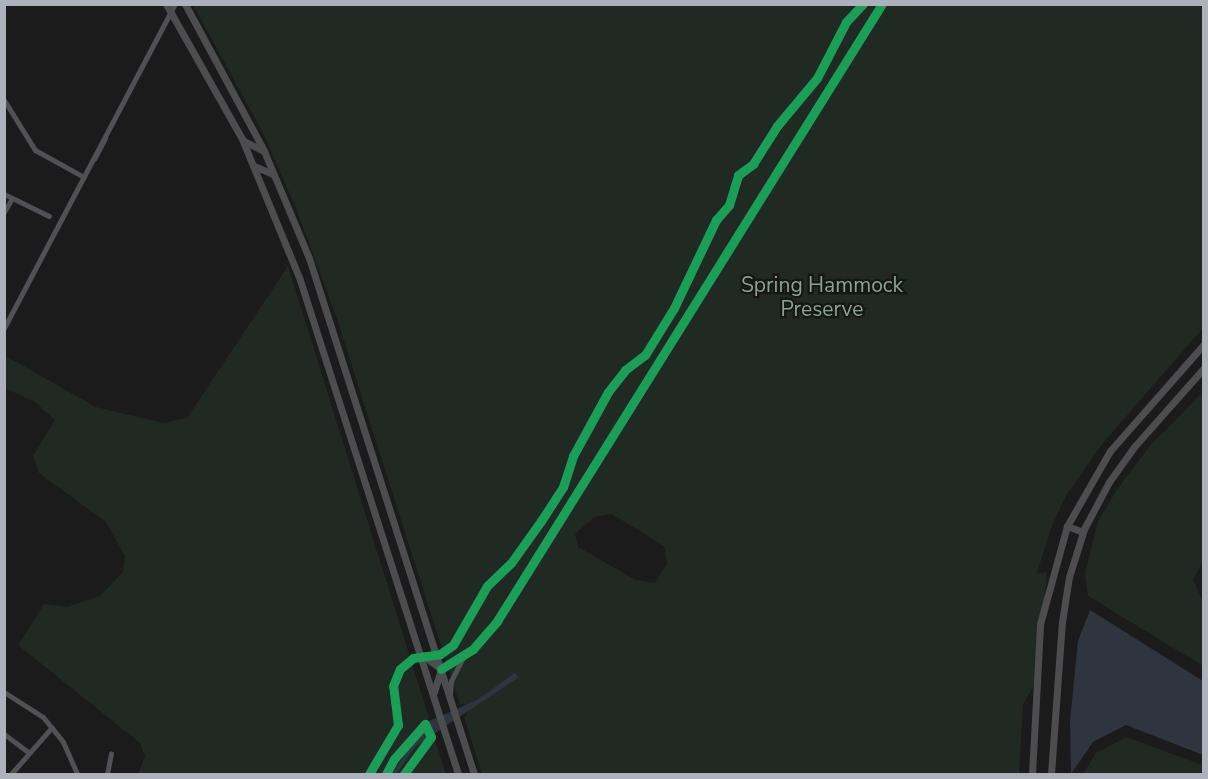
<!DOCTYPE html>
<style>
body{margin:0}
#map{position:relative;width:1208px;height:779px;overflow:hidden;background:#1b1b1c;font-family:"Nunito Sans",sans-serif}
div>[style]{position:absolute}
.green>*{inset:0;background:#212923}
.water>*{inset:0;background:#2e353e}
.minor>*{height:5px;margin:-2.5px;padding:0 2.5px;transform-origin:2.5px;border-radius:2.5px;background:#4f5155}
.major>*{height:7px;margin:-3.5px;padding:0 3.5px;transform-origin:3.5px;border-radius:3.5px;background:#4d4d50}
.cycleway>*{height:9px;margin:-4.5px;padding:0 4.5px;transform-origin:4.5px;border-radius:4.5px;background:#1a9f57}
span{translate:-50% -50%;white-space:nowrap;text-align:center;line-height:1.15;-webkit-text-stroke:4.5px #161518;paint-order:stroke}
.park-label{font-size:21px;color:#85a78a}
.frame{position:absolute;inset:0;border:6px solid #adb1bc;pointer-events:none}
</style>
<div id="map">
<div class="green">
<div style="clip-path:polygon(evenodd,193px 5px,1203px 5px,1203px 328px,1103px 443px,1067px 494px,1052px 525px,1037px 573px,1047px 572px,1038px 679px,1023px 704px,1019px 774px,482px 774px,464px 717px,467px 715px,464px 703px,460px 705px,337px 319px,296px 208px,263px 133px,193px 5px,612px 514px,664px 546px,667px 564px,655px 583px,636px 580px,578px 547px,575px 534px,594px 517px,612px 514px)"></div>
<div style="clip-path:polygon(288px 266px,429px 718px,422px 724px,425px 736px,427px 741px,434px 737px,446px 774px,138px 774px,145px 757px,140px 743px,18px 645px,44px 604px,67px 607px,100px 596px,123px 572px,125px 556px,106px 522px,39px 473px,33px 456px,55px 420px,35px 402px,5px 388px,4px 355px,96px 407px,163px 423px,187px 418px)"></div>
<div style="clip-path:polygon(1200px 395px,1204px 398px,1204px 559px,1193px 580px,1203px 602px,1203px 666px,1088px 596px,1085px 573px,1098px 521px,1118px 488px,1149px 447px)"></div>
<div style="clip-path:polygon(1126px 737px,1203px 765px,1203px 774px,1083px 774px,1096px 753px)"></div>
</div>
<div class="water">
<div style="clip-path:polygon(1090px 610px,1203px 681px,1203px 755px,1126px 725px,1093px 742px,1071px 774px,1070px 721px,1078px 641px)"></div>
<div style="clip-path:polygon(515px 673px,519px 677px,416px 746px,396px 774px,392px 774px,427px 722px,477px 700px)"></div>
</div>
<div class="minor">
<div style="left:4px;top:100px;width:59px;rotate:58.2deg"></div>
<div style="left:35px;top:150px;width:56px;rotate:28.9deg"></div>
<div style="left:94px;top:159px;width:24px;rotate:-62deg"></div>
<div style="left:4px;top:194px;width:50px;rotate:26.1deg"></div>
<div style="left:4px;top:212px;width:16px;rotate:-60deg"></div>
<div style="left:4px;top:328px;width:366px;rotate:-62.2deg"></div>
<div style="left:441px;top:669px;width:38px;rotate:-32deg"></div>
<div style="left:473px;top:649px;width:37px;rotate:-49deg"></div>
<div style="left:497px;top:621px;width:727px;rotate:-58.04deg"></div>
<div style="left:4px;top:692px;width:46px;rotate:32.7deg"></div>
<div style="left:43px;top:717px;width:32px;rotate:51deg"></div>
<div style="left:63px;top:742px;width:35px;rotate:66deg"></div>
<div style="left:450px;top:695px;width:14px;rotate:-86deg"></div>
<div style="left:451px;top:681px;width:25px;rotate:-63deg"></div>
<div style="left:4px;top:734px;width:30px;rotate:37deg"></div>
<div style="left:11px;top:774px;width:62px;rotate:-48.9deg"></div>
<div style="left:107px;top:774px;width:21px;rotate:-79deg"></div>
</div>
<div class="major">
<div style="left:166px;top:4px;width:155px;rotate:60.6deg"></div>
<div style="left:242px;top:139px;width:152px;rotate:67.6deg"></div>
<div style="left:300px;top:280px;width:519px;rotate:72.26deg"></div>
<div style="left:185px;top:4px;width:167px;rotate:61.7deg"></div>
<div style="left:264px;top:151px;width:116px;rotate:67.2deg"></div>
<div style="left:309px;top:258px;width:542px;rotate:72.27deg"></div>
<div style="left:244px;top:141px;width:22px;rotate:27deg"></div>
<div style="left:254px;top:166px;width:21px;rotate:23deg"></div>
<div style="left:1067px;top:526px;width:17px;rotate:21deg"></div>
<div style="left:422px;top:655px;width:24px;rotate:36deg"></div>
<div style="left:434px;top:692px;width:24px;rotate:-73deg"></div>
<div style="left:1032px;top:774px;width:150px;rotate:-86.9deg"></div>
<div style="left:1040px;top:624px;width:102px;rotate:-74.6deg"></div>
<div style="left:1067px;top:526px;width:86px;rotate:-60.2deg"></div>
<div style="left:1110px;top:451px;width:142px;rotate:-48.7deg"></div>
<div style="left:1051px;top:774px;width:152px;rotate:-85.9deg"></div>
<div style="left:1062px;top:622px;width:46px;rotate:-81.2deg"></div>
<div style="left:1069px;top:577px;width:50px;rotate:-72.6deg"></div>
<div style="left:1084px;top:529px;width:53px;rotate:-62deg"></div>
<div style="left:1109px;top:482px;width:43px;rotate:-54.5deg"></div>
<div style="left:1134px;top:447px;width:106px;rotate:-48.5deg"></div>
</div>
<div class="cycleway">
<div style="left:441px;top:669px;width:38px;rotate:-32deg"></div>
<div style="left:473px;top:649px;width:37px;rotate:-49deg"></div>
<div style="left:497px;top:621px;width:727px;rotate:-58.04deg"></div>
<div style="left:369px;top:774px;width:57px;rotate:-59.4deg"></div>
<div style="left:398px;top:725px;width:39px;rotate:-97deg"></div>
<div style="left:393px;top:686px;width:18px;rotate:-68deg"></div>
<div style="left:400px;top:669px;width:17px;rotate:-40deg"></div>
<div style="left:413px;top:658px;width:27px;rotate:-8deg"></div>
<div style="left:440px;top:654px;width:16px;rotate:-35deg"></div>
<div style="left:453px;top:645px;width:68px;rotate:-60deg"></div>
<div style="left:487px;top:586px;width:33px;rotate:-44deg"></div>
<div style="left:511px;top:563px;width:52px;rotate:-54.5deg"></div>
<div style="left:541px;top:521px;width:40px;rotate:-57.1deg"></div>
<div style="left:563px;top:487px;width:33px;rotate:-72deg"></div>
<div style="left:573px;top:456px;width:73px;rotate:-61.3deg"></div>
<div style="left:608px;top:392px;width:28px;rotate:-52deg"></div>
<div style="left:625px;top:370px;width:25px;rotate:-37deg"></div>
<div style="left:645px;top:355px;width:55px;rotate:-58.3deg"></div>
<div style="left:674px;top:308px;width:98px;rotate:-64.5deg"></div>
<div style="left:716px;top:220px;width:20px;rotate:-49deg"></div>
<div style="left:729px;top:205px;width:31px;rotate:-73deg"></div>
<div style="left:738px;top:175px;width:19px;rotate:-36deg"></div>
<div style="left:753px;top:164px;width:45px;rotate:-57.7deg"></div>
<div style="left:777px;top:126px;width:62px;rotate:-50.2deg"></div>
<div style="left:817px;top:78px;width:63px;rotate:-62.6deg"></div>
<div style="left:846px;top:22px;width:25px;rotate:-47deg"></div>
<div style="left:386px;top:774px;width:17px;rotate:-62deg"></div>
<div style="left:394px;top:759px;width:47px;rotate:-48.5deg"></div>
<div style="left:425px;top:724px;width:14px;rotate:65deg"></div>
<div style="left:431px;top:737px;width:46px;rotate:126.1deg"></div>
</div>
<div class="park-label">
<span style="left:822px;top:297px">Spring Hammock<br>Preserve</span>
</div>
<div class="frame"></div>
</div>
